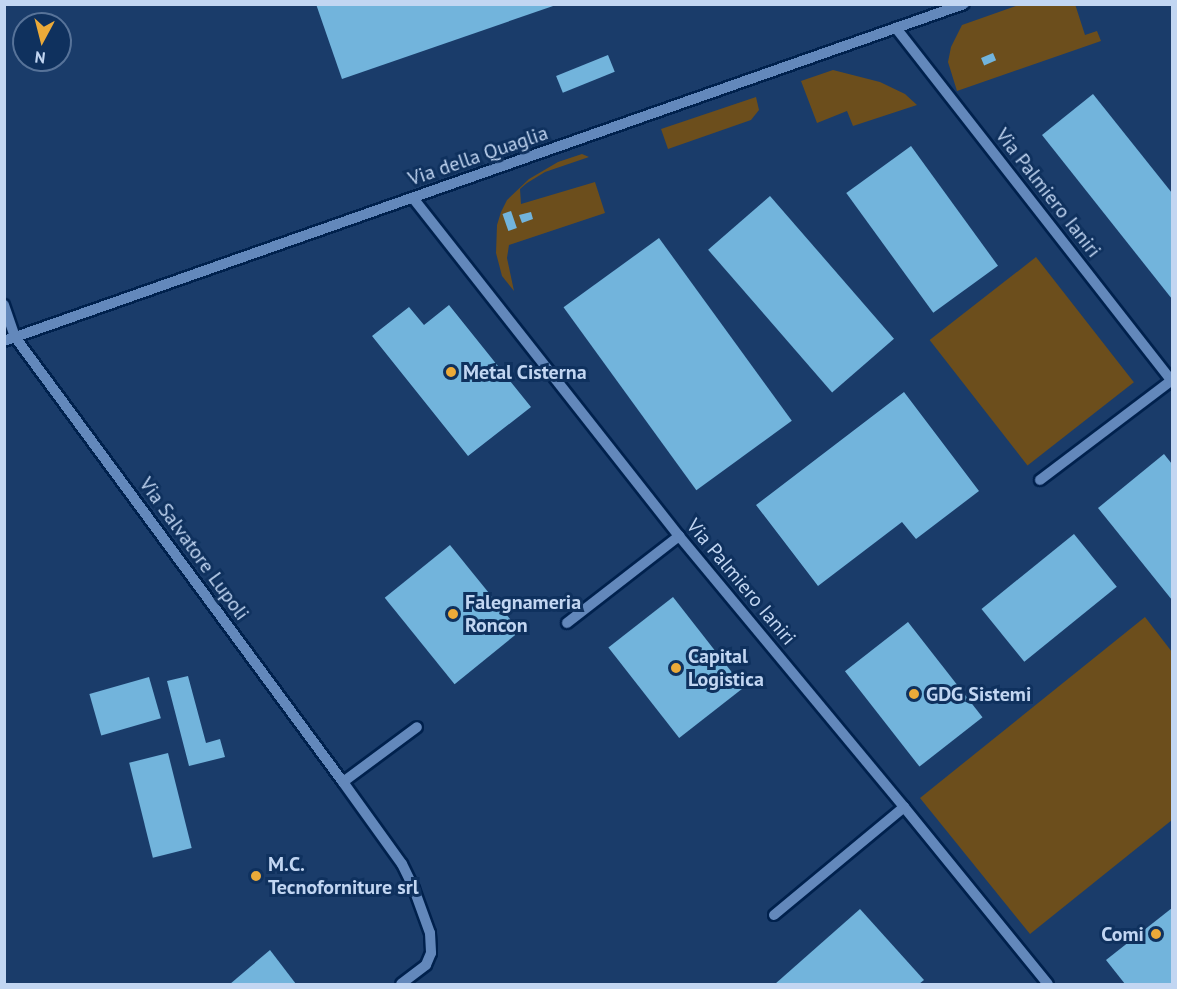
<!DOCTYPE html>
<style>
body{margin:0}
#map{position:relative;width:1177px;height:989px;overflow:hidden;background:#1a3c6a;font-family:"PT Sans",sans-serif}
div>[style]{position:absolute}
.green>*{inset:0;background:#6c4e1c;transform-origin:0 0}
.building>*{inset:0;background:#72b4dc;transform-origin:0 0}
.roads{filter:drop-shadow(2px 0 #00214d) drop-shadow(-2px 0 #00214d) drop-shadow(0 2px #00214d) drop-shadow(0 -2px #00214d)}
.minor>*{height:10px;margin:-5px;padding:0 5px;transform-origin:5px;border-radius:5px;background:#6388bb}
.dots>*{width:16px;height:16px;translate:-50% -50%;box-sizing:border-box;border:3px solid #0f315e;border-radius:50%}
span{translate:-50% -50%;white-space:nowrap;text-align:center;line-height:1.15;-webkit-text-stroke:6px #0f315e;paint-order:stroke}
.street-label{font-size:20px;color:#c2d6f2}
.poi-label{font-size:20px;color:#c2d6f2;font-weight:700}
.left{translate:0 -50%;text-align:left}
.right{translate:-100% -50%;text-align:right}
.frame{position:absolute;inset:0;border:6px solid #c2d6f2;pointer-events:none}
.north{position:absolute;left:12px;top:12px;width:60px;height:60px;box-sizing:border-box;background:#0f315e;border:2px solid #577399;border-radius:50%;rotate:187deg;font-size:16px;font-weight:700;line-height:24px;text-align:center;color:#c2d6f2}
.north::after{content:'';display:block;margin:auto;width:21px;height:27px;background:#ebaa39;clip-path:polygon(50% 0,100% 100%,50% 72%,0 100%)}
</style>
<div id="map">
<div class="green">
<div style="clip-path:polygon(1075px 4px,1085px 35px,1097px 31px,1101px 41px,957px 91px,948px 62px,951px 47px,962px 25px,1019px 5px)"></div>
<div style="clip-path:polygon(833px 70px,880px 82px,905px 94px,917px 105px,853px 126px,847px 111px,817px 123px,801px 81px)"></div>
<div style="clip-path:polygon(756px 97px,759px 110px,751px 120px,668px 149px,661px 129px)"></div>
<div style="clip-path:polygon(582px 154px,589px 157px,545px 172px,527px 183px,520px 189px,521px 204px,595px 182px,605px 213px,509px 245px,507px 258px,514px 291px,502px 276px,496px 253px,497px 225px,501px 212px,507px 200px,529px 179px,558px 162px)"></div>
<div style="left:1036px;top:257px;width:159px;height:135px;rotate:52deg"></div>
<div style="clip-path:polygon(1145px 617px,1172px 652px,1172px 820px,1030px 934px,920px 798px)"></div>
</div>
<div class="building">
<div style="clip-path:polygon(316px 4px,556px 4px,556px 5px,342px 79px)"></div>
<div style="left:993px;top:53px;width:8px;height:13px;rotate:67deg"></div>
<div style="left:608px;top:55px;width:18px;height:56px;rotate:68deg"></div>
<div style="clip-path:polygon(1093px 94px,1172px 193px,1172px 299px,1042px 135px)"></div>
<div style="left:911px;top:146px;width:148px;height:80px;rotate:54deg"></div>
<div style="left:770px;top:196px;width:189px;height:82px;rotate:49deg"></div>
<div style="left:511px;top:211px;width:18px;height:9px;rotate:71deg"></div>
<div style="clip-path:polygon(531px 212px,533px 219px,522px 223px,519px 215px)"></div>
<div style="left:659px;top:238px;width:226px;height:118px;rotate:54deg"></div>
<div style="clip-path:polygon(449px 305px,531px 407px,468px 456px,372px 336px,409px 307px,424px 325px)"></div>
<div style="clip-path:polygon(904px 392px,979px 491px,916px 539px,902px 522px,818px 586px,756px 505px)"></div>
<div style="clip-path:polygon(1164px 454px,1172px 464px,1172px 600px,1098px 508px)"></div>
<div style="left:1074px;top:534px;width:68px;height:119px;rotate:51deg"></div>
<div style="left:450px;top:545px;width:111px;height:84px;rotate:51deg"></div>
<div style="left:673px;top:597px;width:115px;height:82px;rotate:52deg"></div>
<div style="left:908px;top:622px;width:121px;height:80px;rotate:52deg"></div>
<div style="clip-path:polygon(188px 676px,206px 743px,220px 739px,225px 757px,189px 766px,167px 681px)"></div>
<div style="left:149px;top:677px;width:43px;height:62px;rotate:74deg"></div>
<div style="left:168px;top:753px;width:98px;height:40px;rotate:76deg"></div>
<div style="clip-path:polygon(1172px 908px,1172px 984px,1125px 984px,1106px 960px)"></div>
<div style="clip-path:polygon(860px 909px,924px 980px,919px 984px,775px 984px)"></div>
<div style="clip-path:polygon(270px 950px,296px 984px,230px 984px)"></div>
</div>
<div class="roads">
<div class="minor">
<div style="left:896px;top:28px;width:448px;rotate:52deg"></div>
<div style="left:413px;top:198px;width:430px;rotate:51.8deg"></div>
<div style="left:679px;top:536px;width:352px;rotate:50.3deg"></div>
<div style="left:904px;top:807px;width:228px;rotate:50.9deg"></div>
<div style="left:4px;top:305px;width:34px;rotate:71deg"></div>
<div style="left:15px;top:337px;width:553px;rotate:53.61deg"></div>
<div style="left:343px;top:782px;width:92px;rotate:-36.6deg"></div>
<div style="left:4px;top:341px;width:1017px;rotate:-19.34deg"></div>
<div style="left:1040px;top:480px;width:166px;rotate:-37.1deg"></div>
<div style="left:567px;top:623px;width:142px;rotate:-37.8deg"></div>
<div style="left:343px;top:782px;width:101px;rotate:54.3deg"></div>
<div style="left:402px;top:864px;width:28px;rotate:64deg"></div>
<div style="left:414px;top:889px;width:47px;rotate:70deg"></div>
<div style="left:430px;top:933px;width:20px;rotate:87deg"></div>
<div style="left:431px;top:953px;width:13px;rotate:113deg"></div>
<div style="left:426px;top:965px;width:31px;rotate:143deg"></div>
<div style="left:774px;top:915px;width:169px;rotate:-39.7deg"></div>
</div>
</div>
<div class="dots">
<div style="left:451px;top:372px;background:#ebaa39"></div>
<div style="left:453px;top:614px;background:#ebaa39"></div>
<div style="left:676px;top:668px;background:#ebaa39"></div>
<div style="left:914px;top:694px;background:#ebaa39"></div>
<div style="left:256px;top:876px;background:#ebaa39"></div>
<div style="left:1156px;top:934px;background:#ebaa39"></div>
</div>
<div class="street-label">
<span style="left:478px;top:156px;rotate:-19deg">Via della Quaglia</span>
<span style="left:1048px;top:193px;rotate:52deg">Via Palmiero Ianiri</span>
<span style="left:194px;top:549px;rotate:54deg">Via Salvatore Lupoli</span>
<span style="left:741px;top:582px;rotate:50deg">Via Palmiero Ianiri</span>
</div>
<div class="poi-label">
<span class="left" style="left:463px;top:372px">Metal Cisterna</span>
<span class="left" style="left:465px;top:614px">Falegnameria<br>Roncon</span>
<span class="left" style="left:688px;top:668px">Capital<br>Logistica</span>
<span class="left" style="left:926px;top:694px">GDG Sistemi</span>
<span class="left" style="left:268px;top:876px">M.C.<br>Tecnoforniture srl</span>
<span class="right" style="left:1144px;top:934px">Comi</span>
</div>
<div class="frame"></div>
<div class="north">N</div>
</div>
